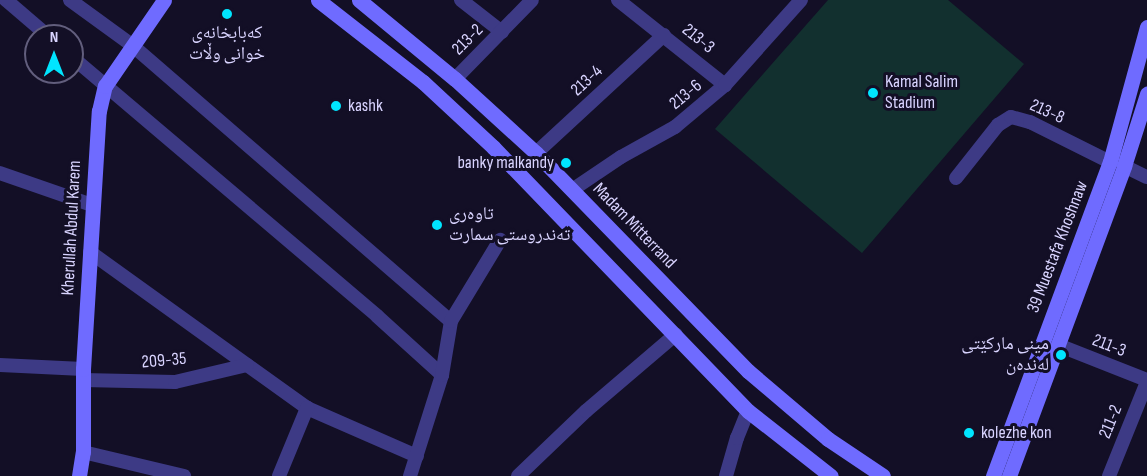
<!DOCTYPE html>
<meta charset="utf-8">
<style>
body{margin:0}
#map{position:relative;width:1147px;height:476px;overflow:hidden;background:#130f26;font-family:"Sofia Sans Condensed","Noto Naskh Arabic",sans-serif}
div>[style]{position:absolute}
.green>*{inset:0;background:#12302f}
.street>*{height:14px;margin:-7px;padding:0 7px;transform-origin:7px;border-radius:7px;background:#3d3a85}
.secondary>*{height:15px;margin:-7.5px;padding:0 7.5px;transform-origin:7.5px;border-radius:7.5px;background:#6f6bff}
.dots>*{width:16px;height:16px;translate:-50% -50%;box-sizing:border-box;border:3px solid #130f26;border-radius:50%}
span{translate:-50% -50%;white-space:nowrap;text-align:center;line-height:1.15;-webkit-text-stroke:6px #130f26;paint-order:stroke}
.poi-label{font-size:18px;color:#d9d4ff}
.left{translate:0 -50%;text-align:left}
.right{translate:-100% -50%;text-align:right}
.street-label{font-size:18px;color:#d9d4ff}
.north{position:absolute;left:24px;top:24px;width:60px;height:60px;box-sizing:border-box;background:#130f26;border:2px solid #625e7d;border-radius:50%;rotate:0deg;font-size:16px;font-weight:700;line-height:24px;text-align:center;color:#d9d4ff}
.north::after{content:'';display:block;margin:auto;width:21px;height:27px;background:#00e5ff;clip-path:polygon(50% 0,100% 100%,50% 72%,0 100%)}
</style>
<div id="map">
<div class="green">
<div style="clip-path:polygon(828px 0,948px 0,1024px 64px,862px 253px,715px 129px)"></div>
</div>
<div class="street">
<div style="left:6px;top:0;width:55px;rotate:40.6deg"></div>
<div style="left:70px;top:0;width:78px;rotate:36.1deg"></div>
<div style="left:133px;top:46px;width:420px;rotate:40.9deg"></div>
<div style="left:461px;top:0;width:52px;rotate:38deg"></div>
<div style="left:618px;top:0;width:137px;rotate:38.5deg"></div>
<div style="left:72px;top:57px;width:400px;rotate:40.3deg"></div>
<div style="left:377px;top:316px;width:88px;rotate:42.2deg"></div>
<div style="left:455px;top:79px;width:110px;rotate:-45.7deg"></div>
<div style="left:536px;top:153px;width:174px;rotate:-42.7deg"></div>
<div style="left:1124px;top:166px;width:25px;rotate:26deg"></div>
<div style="left:0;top:173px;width:97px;rotate:19.2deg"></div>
<div style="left:956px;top:178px;width:68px;rotate:-51.6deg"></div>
<div style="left:998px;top:125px;width:15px;rotate:-32deg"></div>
<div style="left:1011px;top:117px;width:20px;rotate:15deg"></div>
<div style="left:1030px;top:122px;width:89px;rotate:26.6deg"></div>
<div style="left:572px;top:190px;width:59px;rotate:-34deg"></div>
<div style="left:621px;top:157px;width:62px;rotate:-29.1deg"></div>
<div style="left:675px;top:127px;width:65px;rotate:-40deg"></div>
<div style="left:725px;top:85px;width:114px;rotate:-48.2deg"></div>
<div style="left:90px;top:252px;width:267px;rotate:35.7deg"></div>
<div style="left:307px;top:408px;width:120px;rotate:23.6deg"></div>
<div style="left:1058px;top:345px;width:96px;rotate:21.5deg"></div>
<div style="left:0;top:365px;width:83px;rotate:2.8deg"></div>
<div style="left:83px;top:380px;width:92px;rotate:1.2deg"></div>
<div style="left:175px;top:382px;width:74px;rotate:-13.3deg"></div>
<div style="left:83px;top:452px;width:104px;rotate:13.4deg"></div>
<div style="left:279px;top:476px;width:74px;rotate:-67.6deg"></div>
<div style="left:410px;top:476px;width:106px;rotate:-72.4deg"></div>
<div style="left:442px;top:375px;width:55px;rotate:-80.5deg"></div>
<div style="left:451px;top:321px;width:95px;rotate:-58.8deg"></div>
<div style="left:518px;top:476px;width:94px;rotate:-43.7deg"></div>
<div style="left:586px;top:411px;width:118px;rotate:-40.5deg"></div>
<div style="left:726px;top:476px;width:40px;rotate:-74deg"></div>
<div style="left:737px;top:438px;width:29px;rotate:-68deg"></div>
<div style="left:1109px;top:476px;width:101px;rotate:-68deg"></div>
</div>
<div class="secondary">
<div style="left:318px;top:0;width:133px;rotate:38deg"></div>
<div style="left:423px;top:82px;width:96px;rotate:42.9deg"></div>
<div style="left:493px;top:147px;width:367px;rotate:46deg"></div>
<div style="left:748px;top:411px;width:105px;rotate:38.1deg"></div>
<div style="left:359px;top:0;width:124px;rotate:39.5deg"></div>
<div style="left:455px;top:79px;width:110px;rotate:42.4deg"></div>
<div style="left:536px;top:153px;width:304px;rotate:45.8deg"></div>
<div style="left:748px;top:371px;width:105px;rotate:40.4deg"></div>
<div style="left:828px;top:439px;width:66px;rotate:33.9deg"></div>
<div style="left:79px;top:476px;width:24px;rotate:-81deg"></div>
<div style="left:83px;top:452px;width:83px;rotate:-90deg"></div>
<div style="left:83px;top:369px;width:258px;rotate:-86.5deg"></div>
<div style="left:99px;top:111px;width:26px;rotate:-77deg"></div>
<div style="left:105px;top:86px;width:104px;rotate:-55.5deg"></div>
<div style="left:993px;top:476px;width:335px;rotate:-69.6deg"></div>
<div style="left:1110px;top:162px;width:140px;rotate:-74.7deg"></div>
<div style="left:1009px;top:476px;width:331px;rotate:-69.6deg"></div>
<div style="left:1124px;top:166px;width:76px;rotate:-72.3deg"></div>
</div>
<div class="dots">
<div style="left:227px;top:14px;background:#00e5ff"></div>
<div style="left:873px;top:93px;background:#00e5ff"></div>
<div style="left:336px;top:106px;background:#00e5ff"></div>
<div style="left:566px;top:163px;background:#00e5ff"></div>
<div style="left:437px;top:225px;background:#00e5ff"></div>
<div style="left:1061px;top:355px;background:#00e5ff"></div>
<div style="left:969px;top:433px;background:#00e5ff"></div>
</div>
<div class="poi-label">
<span style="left:227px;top:44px">کەبابخانەی<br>خوانی وڵات</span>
<span class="left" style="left:885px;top:93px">Kamal Salim<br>Stadium</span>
<span class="left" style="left:348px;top:106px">kashk</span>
<span class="right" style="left:554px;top:163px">banky malkandy</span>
<span class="left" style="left:449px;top:225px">تاوەری<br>تەندروستی سمارت</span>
<span class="right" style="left:1049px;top:355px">مینی ماركێتی<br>لە‌ندە‌ن</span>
<span class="left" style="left:981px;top:433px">kolezhe kon</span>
</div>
<div class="street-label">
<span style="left:698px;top:39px;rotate:39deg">213-3</span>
<span style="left:468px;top:40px;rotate:-45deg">213-2</span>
<span style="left:587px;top:81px;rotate:-43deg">213-4</span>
<span style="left:686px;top:95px;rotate:-40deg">213-6</span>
<span style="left:1047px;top:112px;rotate:24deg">213-8</span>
<span style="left:634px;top:226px;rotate:46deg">Madam Mitterrand</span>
<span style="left:72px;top:228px;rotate:-87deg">Kherullah Abdul Karem</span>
<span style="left:1058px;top:247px;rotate:-69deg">39 Muestafa Khoshnaw</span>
<span style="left:1109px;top:346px;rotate:21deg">211-3</span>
<span style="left:164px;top:361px;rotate:-5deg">209-35</span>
<span style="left:1111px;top:422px;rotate:-68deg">211-2</span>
</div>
<div class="north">N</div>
</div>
